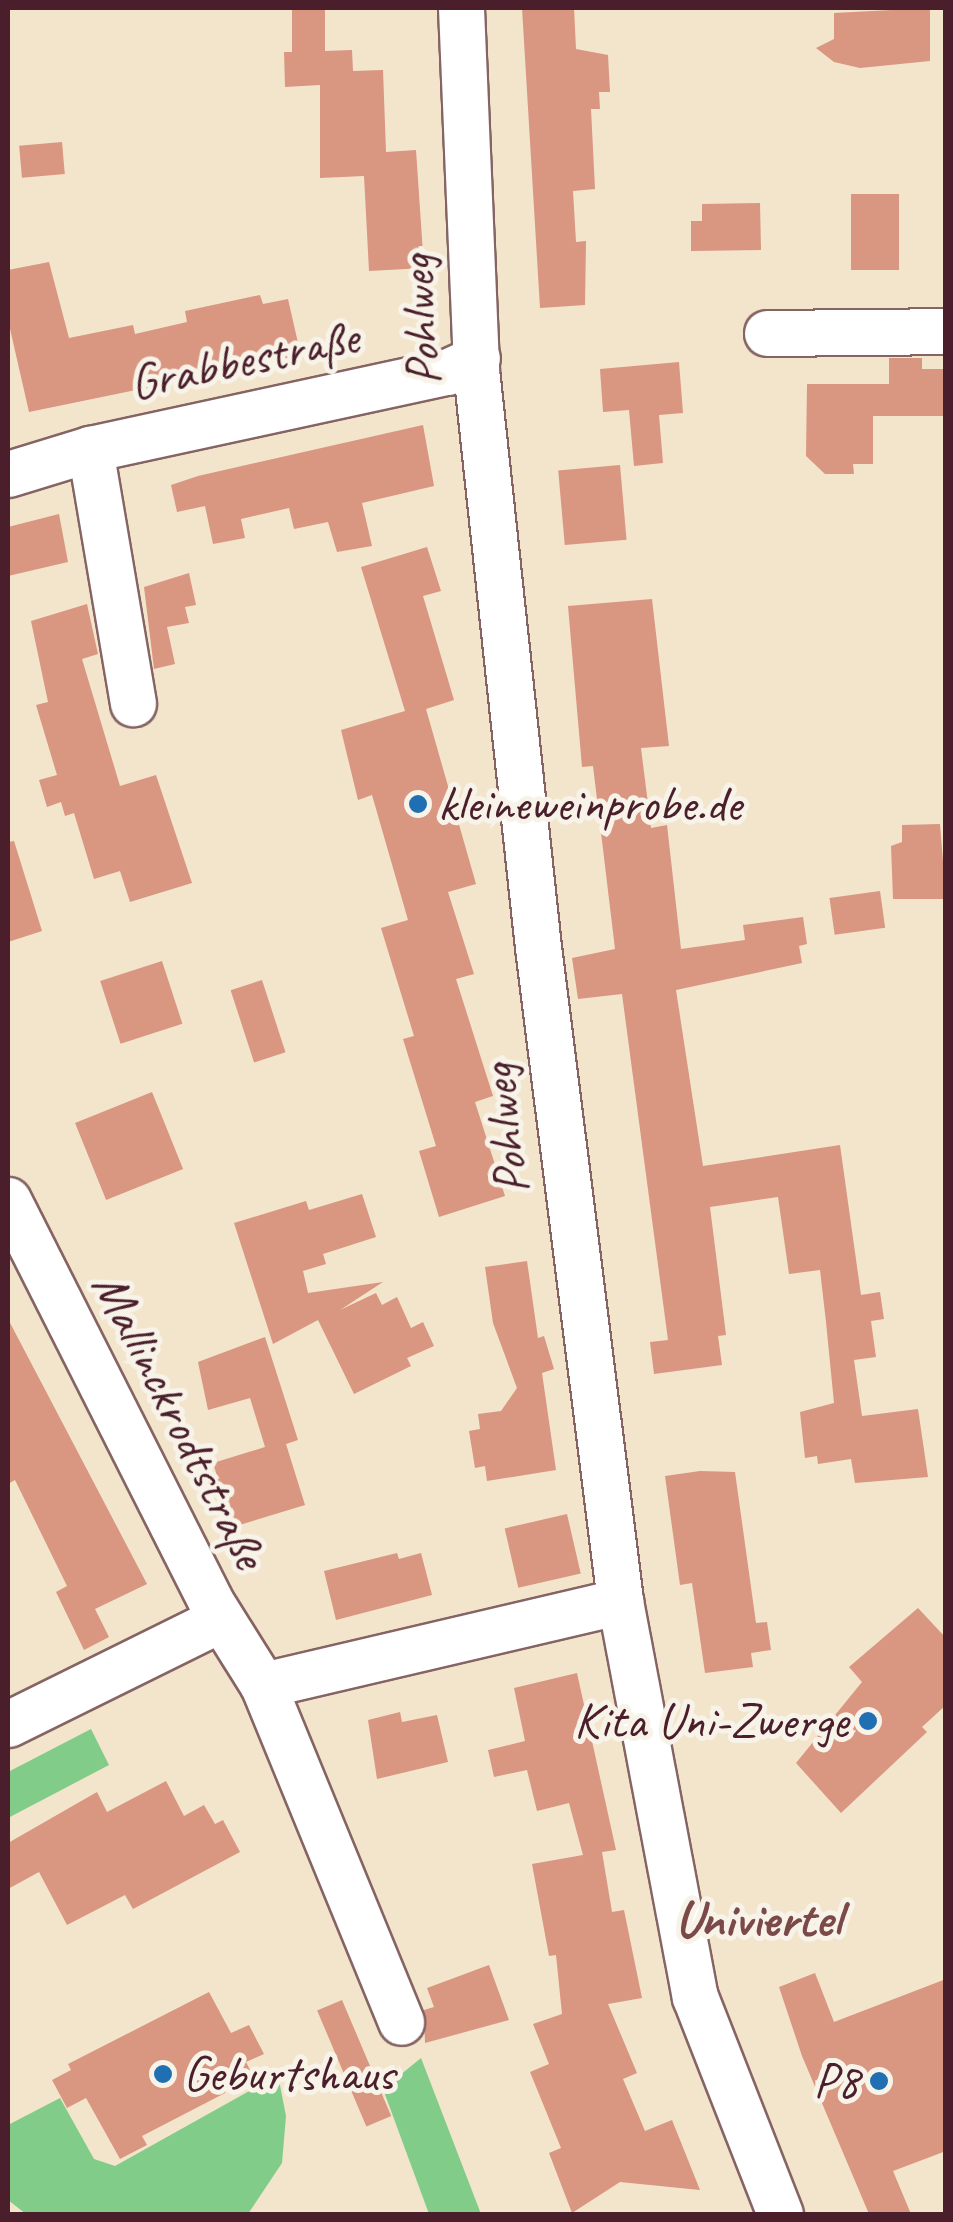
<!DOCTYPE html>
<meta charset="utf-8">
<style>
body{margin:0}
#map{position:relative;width:953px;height:2222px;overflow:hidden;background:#f3e4cc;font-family:Caveat,sans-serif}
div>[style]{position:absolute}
.green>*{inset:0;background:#82cc89}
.building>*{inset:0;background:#d99680;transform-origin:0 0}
.roads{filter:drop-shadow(2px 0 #856463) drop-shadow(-2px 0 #856463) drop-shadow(0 2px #856463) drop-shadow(0 -2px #856463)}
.minor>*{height:45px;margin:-22.5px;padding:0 22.5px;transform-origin:22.5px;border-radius:22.5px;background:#fff}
.dots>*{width:28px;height:28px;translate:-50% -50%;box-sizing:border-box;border:5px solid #f7f3e8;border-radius:50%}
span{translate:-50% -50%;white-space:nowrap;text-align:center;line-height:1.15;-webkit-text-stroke:10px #f7f3e8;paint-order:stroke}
.street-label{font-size:50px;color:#4a1f2b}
.poi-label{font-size:50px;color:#4a1f2b}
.left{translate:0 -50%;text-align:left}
.right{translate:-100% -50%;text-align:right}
.neighbourhood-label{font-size:52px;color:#7c4949;font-weight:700}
.frame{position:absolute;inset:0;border:10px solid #4a1f2b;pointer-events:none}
</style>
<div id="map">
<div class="green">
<div style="clip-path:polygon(91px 1729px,109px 1765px,8px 1818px,8px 1772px)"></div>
<div style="clip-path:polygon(421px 2058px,481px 2214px,429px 2214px,383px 2089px)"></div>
<div style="clip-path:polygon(278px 2075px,286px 2116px,282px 2163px,248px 2214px,26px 2214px,8px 2200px,8px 2125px,60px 2098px,94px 2159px,115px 2166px)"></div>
</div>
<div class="building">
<div style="clip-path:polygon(522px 8px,574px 8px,576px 49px,608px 55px,610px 92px,599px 92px,600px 109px,591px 109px,595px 189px,573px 191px,576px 242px,586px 241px,585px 305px,540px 308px)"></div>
<div style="clip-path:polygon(930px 8px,930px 61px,860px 68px,834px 62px,816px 48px,834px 39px,834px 13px)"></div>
<div style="clip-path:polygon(325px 9px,325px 51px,352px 50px,353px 71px,383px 70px,386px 152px,416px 150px,424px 268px,369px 271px,364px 176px,320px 178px,320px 85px,285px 87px,284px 52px,292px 52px,292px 10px)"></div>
<div style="left:62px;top:142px;width:32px;height:43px;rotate:85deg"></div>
<div style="left:851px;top:194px;width:48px;height:76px"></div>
<div style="clip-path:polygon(760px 203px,761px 250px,691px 251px,691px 221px,702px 221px,702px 204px)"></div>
<div style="clip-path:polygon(49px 262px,69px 338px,133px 325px,135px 334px,187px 322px,185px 311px,260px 295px,263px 304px,288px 299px,301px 356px,29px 412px,8px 320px,8px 270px)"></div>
<div style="clip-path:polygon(889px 358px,922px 358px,922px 369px,946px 369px,946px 416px,873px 416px,873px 464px,853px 464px,854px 474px,825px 474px,806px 456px,807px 384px,889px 384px)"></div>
<div style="clip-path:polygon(679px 362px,683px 413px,659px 415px,663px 463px,634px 466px,629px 410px,603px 412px,600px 369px)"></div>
<div style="clip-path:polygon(423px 425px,434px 486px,362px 503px,372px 546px,337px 552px,328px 522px,294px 529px,289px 508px,241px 519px,245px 538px,213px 544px,205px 506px,177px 512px,171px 485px,198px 476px)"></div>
<div style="left:620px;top:465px;width:75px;height:62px;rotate:85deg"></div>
<div style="clip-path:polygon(59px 514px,68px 562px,8px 576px,8px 527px)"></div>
<div style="clip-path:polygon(427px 547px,441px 591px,423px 596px,454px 700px,426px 709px,476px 884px,448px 892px,474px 974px,456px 979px,493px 1096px,475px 1102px,505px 1196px,439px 1217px,419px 1151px,436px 1146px,403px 1039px,414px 1036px,381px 928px,408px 920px,372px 795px,358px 800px,341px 730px,405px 711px,361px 567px)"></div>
<div style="clip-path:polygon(189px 573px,196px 605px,185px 607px,189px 623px,167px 627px,175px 664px,154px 669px,144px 587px)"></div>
<div style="clip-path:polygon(652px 599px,669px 746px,641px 748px,651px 828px,667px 825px,681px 949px,745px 940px,743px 925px,803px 917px,807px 944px,799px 946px,802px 963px,676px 990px,703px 1166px,840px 1145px,861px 1295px,880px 1292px,884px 1319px,871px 1321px,876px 1357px,854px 1360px,862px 1416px,918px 1409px,928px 1477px,855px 1483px,851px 1459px,818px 1464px,817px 1456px,805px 1458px,800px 1412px,834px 1403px,826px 1322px,820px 1270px,789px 1274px,778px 1197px,710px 1207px,726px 1335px,718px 1336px,722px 1365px,654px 1374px,650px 1342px,668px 1340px,622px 994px,578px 999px,572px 958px,615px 949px,593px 766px,582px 767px,568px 606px)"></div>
<div style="clip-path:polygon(87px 604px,98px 654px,82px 659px,120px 786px,156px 775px,192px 883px,130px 902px,120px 871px,94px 879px,74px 813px,65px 816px,61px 802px,47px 807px,39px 780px,57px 775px,36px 705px,48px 702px,31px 621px)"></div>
<div style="clip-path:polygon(940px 824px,946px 899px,893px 899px,891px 846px,902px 842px,902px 825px)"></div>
<div style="clip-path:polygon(14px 841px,42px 931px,8px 942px,8px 842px)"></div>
<div style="left:880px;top:891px;width:37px;height:51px;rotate:82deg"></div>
<div style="left:162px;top:961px;width:66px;height:65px;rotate:72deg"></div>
<div style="left:262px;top:980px;width:76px;height:33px;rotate:72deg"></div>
<div style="left:152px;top:1092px;width:83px;height:83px;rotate:68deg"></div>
<div style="clip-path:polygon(362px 1194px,376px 1237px,323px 1254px,326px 1264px,303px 1271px,308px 1293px,383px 1282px,340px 1310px,376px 1293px,382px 1305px,397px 1297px,411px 1328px,423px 1322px,434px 1346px,407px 1358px,411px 1366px,354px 1394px,318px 1320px,273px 1344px,234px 1223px,306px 1201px,309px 1210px)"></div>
<div style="clip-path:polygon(527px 1261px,538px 1338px,544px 1336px,554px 1369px,542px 1373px,556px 1470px,487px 1481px,485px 1466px,475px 1468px,469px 1431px,480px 1429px,478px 1414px,501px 1411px,517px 1388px,493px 1323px,485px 1267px)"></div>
<div style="clip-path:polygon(8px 1319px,147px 1584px,95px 1609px,109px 1637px,84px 1650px,56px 1592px,67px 1586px,15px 1480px,8px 1484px)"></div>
<div style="clip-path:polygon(265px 1337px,298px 1440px,286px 1444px,305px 1505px,233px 1527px,213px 1463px,265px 1447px,250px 1398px,208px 1410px,198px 1362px)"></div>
<div style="clip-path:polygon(700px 1471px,735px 1472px,756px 1623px,767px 1622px,771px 1650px,751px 1653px,753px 1667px,705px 1673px,692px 1583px,680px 1585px,665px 1476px)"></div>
<div style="left:567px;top:1514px;width:61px;height:64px;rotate:77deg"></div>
<div style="clip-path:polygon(397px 1553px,399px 1559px,421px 1553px,432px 1595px,336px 1620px,324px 1571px)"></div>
<div style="clip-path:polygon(918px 1608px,946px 1638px,946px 1705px,922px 1727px,927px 1732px,841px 1813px,796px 1763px,862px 1682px,849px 1667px)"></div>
<div style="clip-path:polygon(577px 1673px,616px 1850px,602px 1852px,612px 1912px,624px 1910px,642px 1998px,608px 2004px,637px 2073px,623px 2079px,645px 2131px,672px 2120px,700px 2190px,620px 2182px,572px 2213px,549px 2153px,561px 2148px,530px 2072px,549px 2064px,533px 2024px,562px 2014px,556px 1955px,549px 1956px,532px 1864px,583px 1855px,569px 1803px,537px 1811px,527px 1770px,494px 1777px,488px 1750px,525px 1741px,514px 1688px)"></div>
<div style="clip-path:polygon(400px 1712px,402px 1722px,437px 1715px,448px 1762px,377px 1779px,368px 1720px)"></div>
<div style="clip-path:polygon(166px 1781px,184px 1816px,204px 1805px,215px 1824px,223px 1820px,240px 1852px,133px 1909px,125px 1895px,67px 1925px,39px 1872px,8px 1889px,8px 1843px,97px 1792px,107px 1812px)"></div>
<div style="clip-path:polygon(489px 1965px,509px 2020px,425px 2043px,424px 2010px,434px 2007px,427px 1988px)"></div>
<div style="clip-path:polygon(815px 1973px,834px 2022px,946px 1979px,946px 2151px,893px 2171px,911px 2214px,869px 2214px,802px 2056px,779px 1987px)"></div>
<div style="clip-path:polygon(209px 1992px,231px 2033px,249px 2025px,264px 2054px,246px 2062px,254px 2078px,142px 2136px,147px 2145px,120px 2159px,86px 2098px,67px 2108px,52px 2080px,71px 2070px,68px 2064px)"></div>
<div style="left:342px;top:2000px;width:126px;height:27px;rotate:67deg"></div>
</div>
<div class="roads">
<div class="minor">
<div style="left:461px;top:8px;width:362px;rotate:87.6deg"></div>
<div style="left:476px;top:370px;width:580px;rotate:83.87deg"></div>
<div style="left:538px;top:947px;width:659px;rotate:82.85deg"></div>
<div style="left:620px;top:1601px;width:403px;rotate:79.3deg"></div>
<div style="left:695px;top:1997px;width:233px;rotate:68.6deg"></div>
<div style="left:767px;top:333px;width:179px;rotate:-0.6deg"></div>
<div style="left:90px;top:449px;width:258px;rotate:80.4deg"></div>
<div style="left:8px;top:474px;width:86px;rotate:-17deg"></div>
<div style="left:90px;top:449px;width:365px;rotate:-12.2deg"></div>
<div style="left:447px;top:372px;width:33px;rotate:-25deg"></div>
<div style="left:8px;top:1200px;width:456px;rotate:63.2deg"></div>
<div style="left:214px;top:1607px;width:92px;rotate:57.9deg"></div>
<div style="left:263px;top:1685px;width:364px;rotate:67.7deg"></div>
<div style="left:263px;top:1685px;width:367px;rotate:-13.2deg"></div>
<div style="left:8px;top:1724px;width:237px;rotate:-26.3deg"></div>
</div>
</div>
<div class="dots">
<div style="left:418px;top:804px;background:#1f6fb2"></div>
<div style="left:868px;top:1721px;background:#1f6fb2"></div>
<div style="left:163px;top:2074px;background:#1f6fb2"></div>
<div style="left:879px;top:2081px;background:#1f6fb2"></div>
</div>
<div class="street-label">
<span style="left:420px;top:320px;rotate:-94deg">Pohlweg</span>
<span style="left:244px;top:360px;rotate:-12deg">Grabbestraße</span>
<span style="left:505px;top:1129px;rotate:-97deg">Pohlweg</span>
<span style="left:180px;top:1420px;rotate:63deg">Mallinckrodtstraße</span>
</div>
<div class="poi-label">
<span class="left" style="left:438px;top:804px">kleineweinprobe.de</span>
<span class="right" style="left:848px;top:1721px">Kita Uni-Zwerge</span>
<span class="left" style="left:183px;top:2074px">Geburtshaus</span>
<span class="right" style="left:859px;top:2081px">P8</span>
</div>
<div class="neighbourhood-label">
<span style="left:758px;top:1920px">Univiertel</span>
</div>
<div class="frame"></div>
</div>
